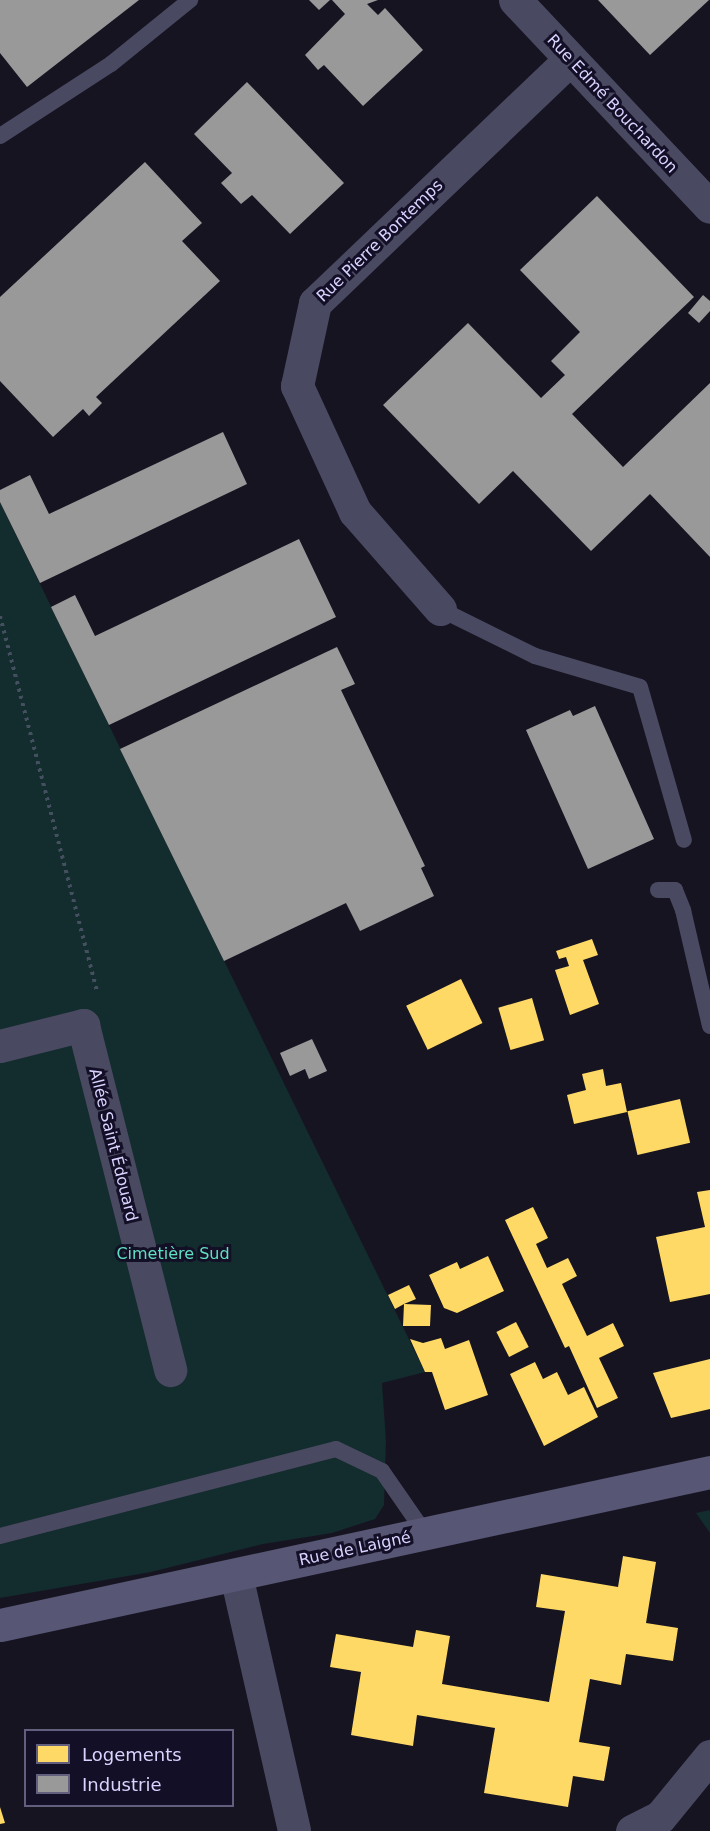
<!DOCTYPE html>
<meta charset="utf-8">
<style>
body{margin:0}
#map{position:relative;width:710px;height:1831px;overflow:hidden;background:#161421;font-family:"DejaVu Sans",sans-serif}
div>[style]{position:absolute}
.green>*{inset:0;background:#132c2d}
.homes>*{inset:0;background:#ffd966;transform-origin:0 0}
.industry>*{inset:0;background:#999}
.path>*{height:4px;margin-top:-2px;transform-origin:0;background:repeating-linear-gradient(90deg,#44505f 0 3px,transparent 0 7.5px)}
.lane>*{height:16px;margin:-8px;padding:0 8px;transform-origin:8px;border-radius:8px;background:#4a4962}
.street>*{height:33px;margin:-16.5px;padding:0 16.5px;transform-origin:16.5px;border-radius:16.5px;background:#4a4962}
.secondary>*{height:33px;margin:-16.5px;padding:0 16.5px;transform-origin:16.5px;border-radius:16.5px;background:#575674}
span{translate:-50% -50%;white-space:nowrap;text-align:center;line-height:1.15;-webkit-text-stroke:6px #130f26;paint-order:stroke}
.street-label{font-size:16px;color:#d9d4ff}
.park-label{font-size:16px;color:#5fe0c0}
.legend{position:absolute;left:24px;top:1729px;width:210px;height:78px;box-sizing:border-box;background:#130f26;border:2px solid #625e7d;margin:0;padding:8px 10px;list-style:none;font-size:18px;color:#d9d4ff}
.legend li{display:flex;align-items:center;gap:12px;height:30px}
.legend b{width:30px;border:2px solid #625e7d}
</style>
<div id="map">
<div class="green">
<div style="clip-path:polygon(0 502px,425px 1372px,382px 1383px,386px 1441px,384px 1505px,375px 1519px,332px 1533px,263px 1544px,151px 1572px,0 1598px)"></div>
<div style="clip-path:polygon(710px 1510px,710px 1533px,696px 1513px)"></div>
</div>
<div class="homes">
<div style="clip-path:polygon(592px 939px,598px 955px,583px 960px,599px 1004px,570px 1015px,555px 970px,569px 966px,566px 957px,559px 959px,556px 951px)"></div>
<div style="left:461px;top:979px;width:49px;height:61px;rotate:64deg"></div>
<div style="left:532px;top:998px;width:44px;height:35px;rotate:74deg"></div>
<div style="clip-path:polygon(603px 1069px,606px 1086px,621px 1083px,627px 1112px,574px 1124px,567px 1095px,586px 1090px,582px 1074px)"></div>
<div style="left:680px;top:1099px;width:45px;height:54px;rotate:77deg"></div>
<div style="clip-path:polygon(710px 1190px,710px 1294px,670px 1302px,656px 1237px,705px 1227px,697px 1192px)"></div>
<div style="clip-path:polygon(533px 1207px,548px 1238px,536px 1244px,547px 1268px,568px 1258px,577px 1276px,562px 1284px,587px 1336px,613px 1323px,624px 1346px,599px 1358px,618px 1398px,597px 1408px,569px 1346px,565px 1348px,505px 1220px)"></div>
<div style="clip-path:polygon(488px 1256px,504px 1291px,457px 1313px,444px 1308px,429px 1275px,457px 1262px,460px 1269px)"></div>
<div style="clip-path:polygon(409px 1285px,416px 1299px,404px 1304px,431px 1305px,430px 1326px,403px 1326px,404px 1304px,395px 1309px,388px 1295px)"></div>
<div style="left:516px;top:1322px;width:28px;height:22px;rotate:63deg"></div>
<div style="clip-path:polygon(441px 1338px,445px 1349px,469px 1340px,488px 1395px,445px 1410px,432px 1372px,425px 1372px,410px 1339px,423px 1343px)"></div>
<div style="clip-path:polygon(710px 1359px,710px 1409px,671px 1418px,653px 1373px)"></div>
<div style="clip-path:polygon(535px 1362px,543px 1379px,557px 1372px,568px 1395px,584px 1387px,598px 1417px,544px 1446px,510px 1374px)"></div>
<div style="clip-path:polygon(623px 1556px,656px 1562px,646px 1623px,678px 1628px,673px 1661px,626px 1654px,621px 1685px,590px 1679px,579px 1742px,610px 1747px,604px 1781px,573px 1776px,568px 1807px,484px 1793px,495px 1728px,417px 1715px,413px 1746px,351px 1735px,361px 1672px,330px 1667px,336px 1634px,413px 1647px,416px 1630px,450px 1636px,442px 1684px,549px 1702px,565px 1611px,536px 1607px,541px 1574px,618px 1587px)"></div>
<div style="clip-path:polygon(0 1807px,5px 1823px,0 1824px)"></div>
</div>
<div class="industry">
<div style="clip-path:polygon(0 0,139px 0,27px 87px,0 53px)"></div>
<div style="clip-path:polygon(309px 0,330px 0,319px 10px)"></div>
<div style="clip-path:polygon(332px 0,378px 0,367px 4px,378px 15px,385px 8px,423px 50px,363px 106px,324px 65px,318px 70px,305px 55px,345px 14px)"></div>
<div style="clip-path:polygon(598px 0,709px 0,650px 55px)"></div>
<div style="clip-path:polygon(247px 82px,344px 183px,290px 234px,252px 195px,241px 204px,221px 183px,232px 173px,194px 134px)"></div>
<div style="clip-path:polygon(145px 162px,202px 223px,182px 241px,220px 281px,96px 397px,102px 403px,89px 416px,83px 409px,53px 437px,0 381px,0 297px)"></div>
<div style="clip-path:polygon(597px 196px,694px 297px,572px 414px,623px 467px,710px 383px,710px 557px,650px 494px,591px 551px,513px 471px,479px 504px,383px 405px,468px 323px,541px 398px,565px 375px,551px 361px,580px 332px,520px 270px)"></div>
<div style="clip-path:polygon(703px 295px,710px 301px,710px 311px,699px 323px,688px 313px)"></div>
<div style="clip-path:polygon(223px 432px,247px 484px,40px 583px,0 502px,0 490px,30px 475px,49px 514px)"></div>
<div style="clip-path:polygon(299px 539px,336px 617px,109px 725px,51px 607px,75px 595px,95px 636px)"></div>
<div style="clip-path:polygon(337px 647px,355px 684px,341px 690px,425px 866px,421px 868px,434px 896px,360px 931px,346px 903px,224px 961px,120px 749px)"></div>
<div style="clip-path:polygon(595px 706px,654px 839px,588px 869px,526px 730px,570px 710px,573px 716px)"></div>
<div style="clip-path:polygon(312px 1039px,327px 1071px,309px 1079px,305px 1069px,290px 1076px,280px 1053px)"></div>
</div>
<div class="path">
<div style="left:0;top:616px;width:388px;rotate:75.5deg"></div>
</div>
<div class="lane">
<div style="left:0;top:136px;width:132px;rotate:-33deg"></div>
<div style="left:111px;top:64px;width:102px;rotate:-39deg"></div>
<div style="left:440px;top:609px;width:106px;rotate:26.3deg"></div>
<div style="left:535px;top:656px;width:109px;rotate:16.4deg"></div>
<div style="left:640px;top:687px;width:159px;rotate:74deg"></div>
<div style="left:658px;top:890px;width:17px"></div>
<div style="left:675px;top:890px;width:22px;rotate:68deg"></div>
<div style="left:683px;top:910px;width:119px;rotate:76.9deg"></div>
<div style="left:0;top:1536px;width:347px;rotate:-14.5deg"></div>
<div style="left:336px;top:1449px;width:51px;rotate:25.6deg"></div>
<div style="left:382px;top:1471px;width:75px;rotate:55.3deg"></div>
</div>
<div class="street">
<div style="left:515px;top:0;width:284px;rotate:46.7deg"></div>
<div style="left:440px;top:609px;width:129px;rotate:-131.2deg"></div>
<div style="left:355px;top:512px;width:139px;rotate:-114.7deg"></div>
<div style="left:297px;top:386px;width:85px;rotate:-77.8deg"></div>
<div style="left:315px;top:303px;width:353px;rotate:-43.7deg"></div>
<div style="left:0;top:1046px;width:86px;rotate:-14.2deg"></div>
<div style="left:83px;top:1025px;width:356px;rotate:75.8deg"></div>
<div style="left:236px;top:1575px;width:262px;rotate:77.2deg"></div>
<div style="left:632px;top:1831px;width:31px;rotate:-27deg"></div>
<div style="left:660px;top:1817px;width:79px;rotate:-50.7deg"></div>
</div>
<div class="secondary">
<div style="left:0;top:1625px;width:726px;rotate:-12.16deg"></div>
</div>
<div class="street-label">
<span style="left:612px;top:104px;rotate:47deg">Rue Edmé Bouchardon</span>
<span style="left:380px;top:241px;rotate:-44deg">Rue Pierre Bontemps</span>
<span style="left:113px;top:1145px;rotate:76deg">Allée Saint Édouard</span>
<span style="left:355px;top:1549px;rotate:-12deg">Rue de Laigné</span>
</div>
<div class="park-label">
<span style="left:173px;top:1254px">Cimetière Sud</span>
</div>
<ul class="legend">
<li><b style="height:16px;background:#ffd966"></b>Logements</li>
<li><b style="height:16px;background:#999"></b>Industrie</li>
</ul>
</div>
